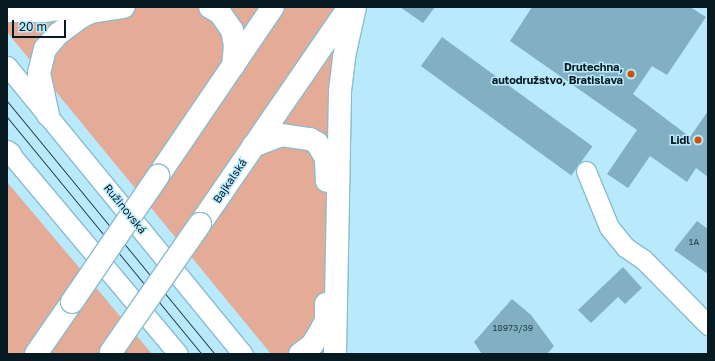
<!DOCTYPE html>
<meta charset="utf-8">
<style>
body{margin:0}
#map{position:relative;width:715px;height:361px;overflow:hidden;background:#b8eafc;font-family:"Golos Text",sans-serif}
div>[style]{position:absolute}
.green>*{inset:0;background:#e4ab96}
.building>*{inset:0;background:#80b0c1;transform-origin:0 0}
.roads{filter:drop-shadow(1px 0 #8bbccd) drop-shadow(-1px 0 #8bbccd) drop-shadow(0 1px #8bbccd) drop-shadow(0 -1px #8bbccd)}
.minor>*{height:19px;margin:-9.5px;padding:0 9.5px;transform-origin:9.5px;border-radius:9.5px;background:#fff}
.major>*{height:22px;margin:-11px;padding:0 11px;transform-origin:11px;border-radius:11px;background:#fff}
.tram>*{height:1px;margin:-0.5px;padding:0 0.5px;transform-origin:0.5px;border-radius:0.5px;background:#1c333b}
.bridges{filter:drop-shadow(1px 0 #8bbccd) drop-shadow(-1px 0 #8bbccd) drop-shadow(0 1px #8bbccd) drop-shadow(0 -1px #8bbccd)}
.major-bridge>*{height:22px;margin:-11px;padding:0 11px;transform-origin:11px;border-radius:11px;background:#fff}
.dots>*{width:11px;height:11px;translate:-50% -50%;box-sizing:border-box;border:2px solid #b8eafc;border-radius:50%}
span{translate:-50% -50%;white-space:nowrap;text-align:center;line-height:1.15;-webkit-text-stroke:3px #b8eafc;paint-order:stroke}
.number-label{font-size:9px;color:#254049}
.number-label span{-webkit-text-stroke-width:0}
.poi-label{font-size:11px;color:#071a21;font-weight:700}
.right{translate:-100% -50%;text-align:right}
.street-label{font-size:11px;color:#071a21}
.frame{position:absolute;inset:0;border:8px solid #071a21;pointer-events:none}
.scale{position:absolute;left:12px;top:20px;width:54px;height:18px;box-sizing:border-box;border:2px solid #071a21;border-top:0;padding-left:5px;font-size:12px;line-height:14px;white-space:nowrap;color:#071a21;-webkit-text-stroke:3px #b8eafc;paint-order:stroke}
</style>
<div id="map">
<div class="green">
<div style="clip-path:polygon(109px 7px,338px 7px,328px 354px,271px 354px,7px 32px,7px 18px)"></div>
<div style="clip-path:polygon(7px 182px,152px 354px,7px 354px)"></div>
</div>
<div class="building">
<div style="clip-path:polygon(400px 7px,435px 7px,423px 23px)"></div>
<div style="clip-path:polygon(532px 7px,690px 7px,706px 17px,667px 75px,652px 66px,633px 94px,690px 137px,708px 111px,708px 177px,696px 168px,687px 182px,650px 156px,628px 188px,607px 174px,637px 130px,510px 41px)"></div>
<div style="left:442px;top:37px;width:186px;height:36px;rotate:36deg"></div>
<div style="clip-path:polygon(697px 221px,708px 229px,708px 274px,674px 250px)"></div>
<div style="clip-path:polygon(623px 267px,642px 288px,625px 304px,618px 297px,591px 323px,578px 310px)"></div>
<div style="clip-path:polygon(512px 299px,531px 315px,554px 346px,547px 354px,482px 354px,474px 342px)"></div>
</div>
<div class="roads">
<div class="minor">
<div style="left:7px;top:66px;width:372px;rotate:50.7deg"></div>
<div style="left:7px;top:150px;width:266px;rotate:50deg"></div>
<div style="left:586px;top:171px;width:61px;rotate:67.7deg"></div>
<div style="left:609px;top:227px;width:26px;rotate:51deg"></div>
<div style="left:625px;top:247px;width:22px;rotate:34deg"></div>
<div style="left:643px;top:259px;width:93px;rotate:45.4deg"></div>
</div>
<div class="major">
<div style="left:210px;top:7px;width:12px;rotate:31deg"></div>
<div style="left:220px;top:13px;width:21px;rotate:55deg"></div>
<div style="left:232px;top:30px;width:15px;rotate:79deg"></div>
<div style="left:235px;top:45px;width:21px;rotate:95deg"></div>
<div style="left:7px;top:11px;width:37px"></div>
<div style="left:44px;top:11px;width:27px;rotate:-8deg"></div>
<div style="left:48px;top:115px;width:43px;rotate:-102.1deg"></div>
<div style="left:39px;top:73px;width:25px;rotate:-76deg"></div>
<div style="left:45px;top:49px;width:20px;rotate:-49deg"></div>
<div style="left:58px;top:34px;width:26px;rotate:-37deg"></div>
<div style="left:79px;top:18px;width:13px;rotate:-27deg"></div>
<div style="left:91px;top:12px;width:33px;rotate:-9deg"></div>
<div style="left:253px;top:146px;width:30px;rotate:-21deg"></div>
<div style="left:281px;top:135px;width:29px;rotate:8deg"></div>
<div style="left:310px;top:139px;width:8px;rotate:30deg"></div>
<div style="left:317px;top:143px;width:17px;rotate:59deg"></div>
<div style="left:326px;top:158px;width:23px;rotate:88deg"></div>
<div style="left:7px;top:154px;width:3px"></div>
<div style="left:158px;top:176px;width:204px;rotate:-55.8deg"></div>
<div style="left:200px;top:224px;width:263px;rotate:-55.5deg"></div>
<div style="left:36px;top:354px;width:63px;rotate:-55.3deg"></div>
<div style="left:300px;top:354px;width:15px;rotate:-37deg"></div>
<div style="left:312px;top:345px;width:13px;rotate:-58deg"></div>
<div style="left:319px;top:334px;width:15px;rotate:-62deg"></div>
<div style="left:326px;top:321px;width:17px;rotate:-90deg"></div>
<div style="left:335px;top:354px;width:263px;rotate:-88.9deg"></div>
<div style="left:340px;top:91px;width:34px;rotate:-83deg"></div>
<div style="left:344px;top:57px;width:51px;rotate:-77.6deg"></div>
</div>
</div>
<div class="tram">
<div style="left:7px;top:101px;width:328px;rotate:50.6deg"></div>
<div style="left:7px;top:117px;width:307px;rotate:50.6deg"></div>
</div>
<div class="bridges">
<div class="major-bridge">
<div style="left:72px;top:302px;width:153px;rotate:-55.7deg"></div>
<div style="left:111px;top:352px;width:156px;rotate:-55.2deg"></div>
</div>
</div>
<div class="dots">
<div style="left:631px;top:74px;background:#d34f05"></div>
<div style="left:698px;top:140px;background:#d34f05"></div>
</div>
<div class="number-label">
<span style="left:694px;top:242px">1A</span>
<span style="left:513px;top:328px">18973/39</span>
</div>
<div class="poi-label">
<span class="right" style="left:623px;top:74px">Drutechna,<br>autodružstvo, Bratislava</span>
<span class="right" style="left:690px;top:140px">Lidl</span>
</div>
<div class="street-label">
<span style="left:230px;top:181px;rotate:-56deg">Bajkalská</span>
<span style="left:125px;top:209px;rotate:51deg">Ružinovská</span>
</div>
<div class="frame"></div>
<div class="scale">20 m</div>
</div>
